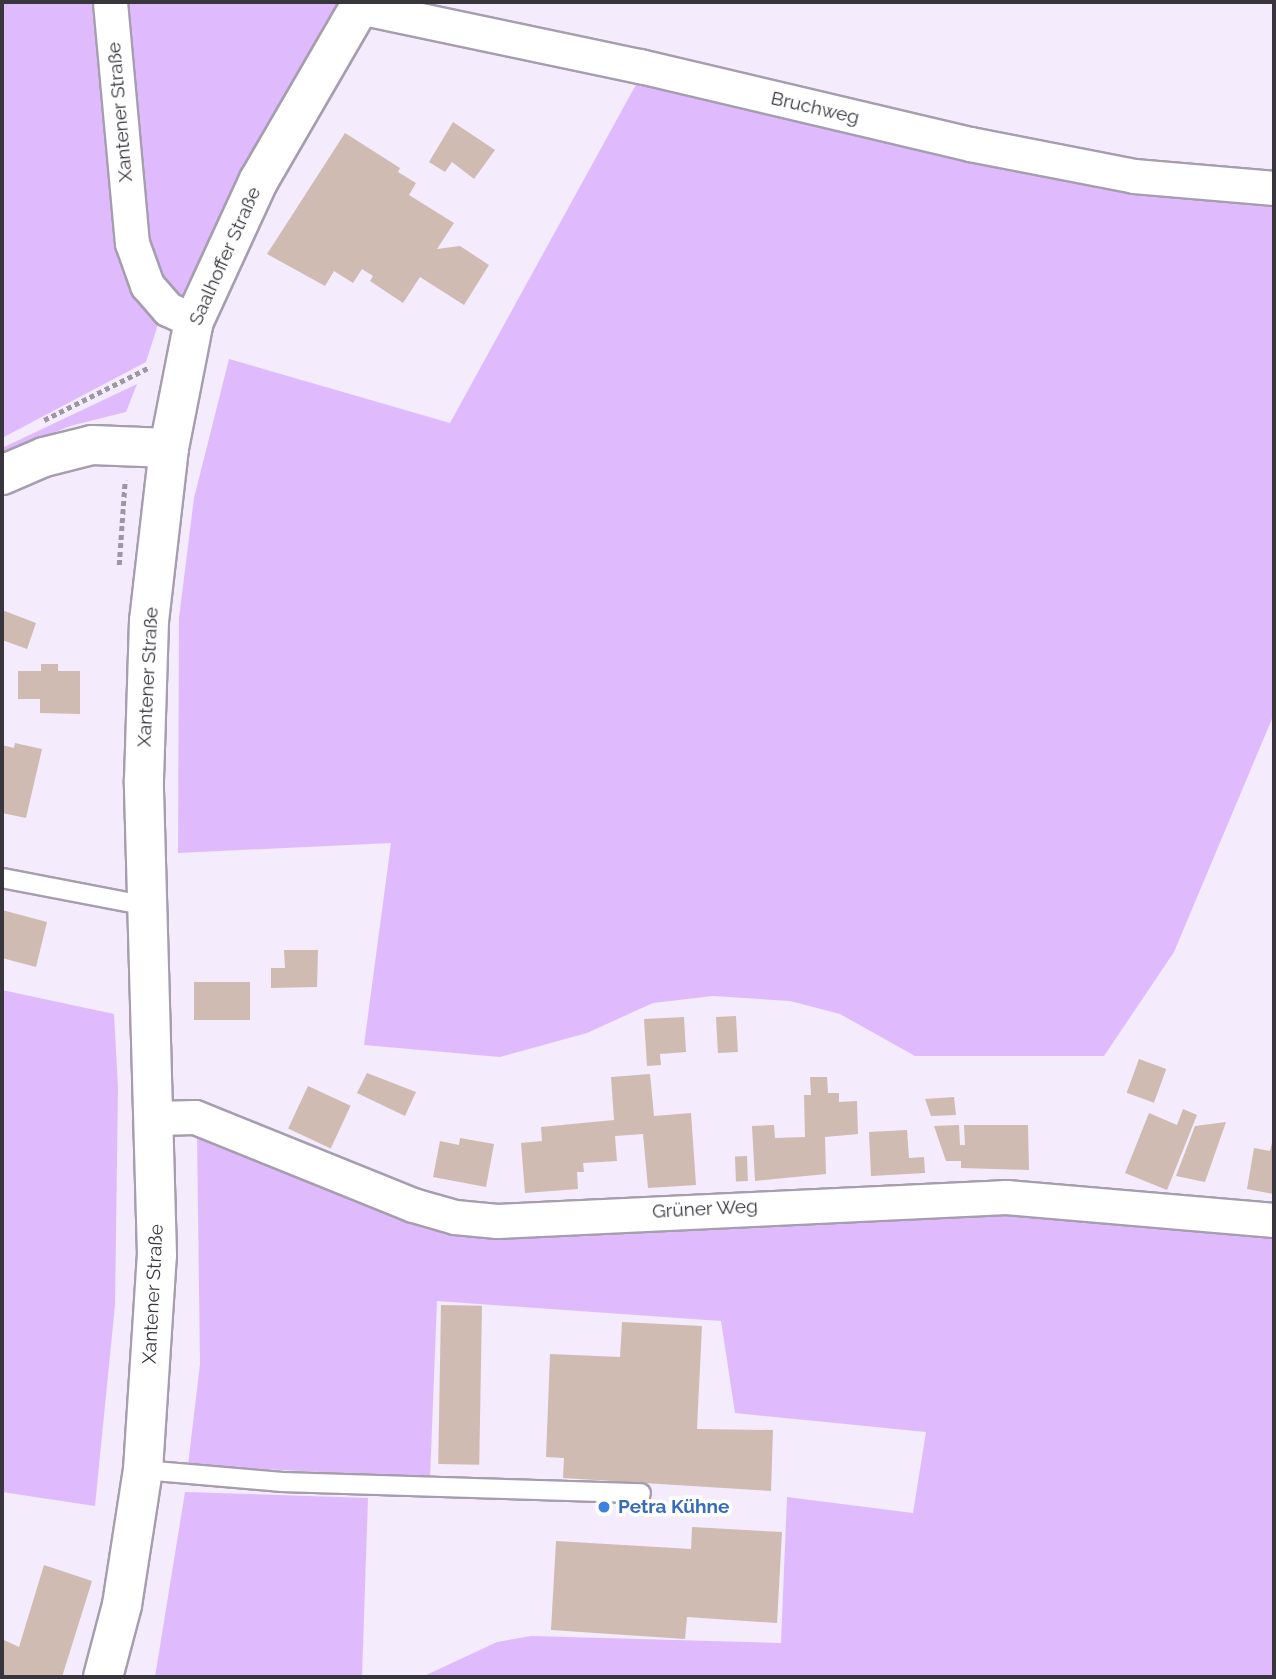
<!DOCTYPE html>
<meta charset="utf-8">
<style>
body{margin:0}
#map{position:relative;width:1276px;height:1679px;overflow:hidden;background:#f4ebfd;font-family:Raleway,sans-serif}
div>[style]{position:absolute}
.green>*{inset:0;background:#dfbbfe}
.building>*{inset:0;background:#cfbbb1;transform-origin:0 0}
.path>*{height:4.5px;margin-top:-2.25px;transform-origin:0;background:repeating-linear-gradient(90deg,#9d96a3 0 5px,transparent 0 8.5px)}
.roads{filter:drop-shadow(2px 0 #a69dae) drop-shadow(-2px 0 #a69dae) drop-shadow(0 2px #a69dae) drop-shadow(0 -2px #a69dae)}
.service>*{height:18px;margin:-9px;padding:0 9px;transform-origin:9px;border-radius:9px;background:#fff}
.minor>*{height:33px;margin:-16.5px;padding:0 16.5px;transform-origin:16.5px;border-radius:16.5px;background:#fff}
.tertiary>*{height:38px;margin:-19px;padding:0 19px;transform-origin:19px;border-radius:19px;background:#fff}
.secondary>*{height:38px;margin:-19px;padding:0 19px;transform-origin:19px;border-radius:19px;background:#fff}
.dots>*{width:19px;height:19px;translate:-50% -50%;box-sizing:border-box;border:4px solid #fff;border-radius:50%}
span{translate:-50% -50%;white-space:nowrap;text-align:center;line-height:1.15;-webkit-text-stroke:7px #fff;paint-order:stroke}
.street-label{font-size:19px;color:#38353c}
.shop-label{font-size:19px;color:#366cbe;font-weight:700}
.left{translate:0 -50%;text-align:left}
.frame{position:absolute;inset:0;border:4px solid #38353c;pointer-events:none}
</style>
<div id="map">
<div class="green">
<div style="clip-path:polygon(2px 2px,100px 2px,160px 318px,146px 362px,2px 438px)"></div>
<div style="clip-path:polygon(122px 2px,342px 2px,231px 197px,184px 299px,160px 289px,150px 275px)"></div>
<div style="clip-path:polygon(638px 81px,1274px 196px,1274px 714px,1174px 952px,1104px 1056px,915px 1056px,840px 1014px,790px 1001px,713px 996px,653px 1003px,587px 1033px,500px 1057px,364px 1045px,391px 843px,178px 853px,179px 618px,194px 498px,229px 359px,450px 423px)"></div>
<div style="clip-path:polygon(137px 384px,126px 412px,70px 426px,2px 454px,2px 448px)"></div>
<div style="clip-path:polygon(2px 990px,114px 1014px,118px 1087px,115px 1305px,95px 1506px,2px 1492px)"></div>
<div style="clip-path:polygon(197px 1136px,492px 1234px,1042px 1211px,1217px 1226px,1274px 1236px,1274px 1677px,422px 1677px,497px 1642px,531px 1636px,781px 1643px,787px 1497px,913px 1513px,926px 1432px,735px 1413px,721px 1321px,437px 1301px,430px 1478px,188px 1465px,200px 1364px)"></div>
<div style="clip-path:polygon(185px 1492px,368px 1498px,362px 1677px,155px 1677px)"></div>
</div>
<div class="building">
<div style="clip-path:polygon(453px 122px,495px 150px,474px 179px,452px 162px,445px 172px,429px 162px)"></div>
<div style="clip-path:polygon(345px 133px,400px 168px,398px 172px,416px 183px,409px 195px,454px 223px,437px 249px,460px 246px,489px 265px,464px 305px,420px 277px,403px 303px,370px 281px,373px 276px,362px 269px,353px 283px,334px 271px,325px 286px,267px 254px)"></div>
<div style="clip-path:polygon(2px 610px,36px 623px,27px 649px,2px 640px)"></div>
<div style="clip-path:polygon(41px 664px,58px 664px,58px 671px,80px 671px,80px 714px,40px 713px,40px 699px,18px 699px,18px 671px,41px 671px)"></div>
<div style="clip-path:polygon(15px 743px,42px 749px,26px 818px,2px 813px,2px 745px,14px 748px)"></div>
<div style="clip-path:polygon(2px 910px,47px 922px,36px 967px,2px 958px)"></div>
<div style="clip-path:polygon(284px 950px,318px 950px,317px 987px,271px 988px,271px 968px,285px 968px)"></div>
<div style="left:194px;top:982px;width:56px;height:38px"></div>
<div style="left:736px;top:1016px;width:36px;height:20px;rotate:87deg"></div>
<div style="clip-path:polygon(684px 1017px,686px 1052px,660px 1054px,661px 1065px,647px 1066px,644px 1019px)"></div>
<div style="left:1139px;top:1059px;width:29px;height:36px;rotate:20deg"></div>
<div style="clip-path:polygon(367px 1073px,416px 1092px,405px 1116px,357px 1093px)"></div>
<div style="clip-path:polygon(650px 1074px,654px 1116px,691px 1113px,696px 1185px,648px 1188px,643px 1134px,615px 1136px,617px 1161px,583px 1163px,584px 1172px,577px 1172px,578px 1189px,525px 1193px,521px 1143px,542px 1141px,541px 1127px,614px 1120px,611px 1077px)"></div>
<div style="clip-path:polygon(810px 1077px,827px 1077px,828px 1093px,839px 1093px,839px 1102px,857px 1101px,858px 1134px,825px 1137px,826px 1174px,755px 1181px,752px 1126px,774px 1125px,775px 1138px,805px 1137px,804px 1095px,811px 1095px)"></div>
<div style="left:308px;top:1086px;width:47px;height:47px;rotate:25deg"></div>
<div style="clip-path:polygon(954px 1097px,956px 1115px,931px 1116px,925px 1099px)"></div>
<div style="clip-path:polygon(1183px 1109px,1197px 1115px,1167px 1190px,1125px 1173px,1149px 1113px,1177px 1125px)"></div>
<div style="clip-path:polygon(1226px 1122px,1205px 1182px,1176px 1176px,1195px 1126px)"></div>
<div style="clip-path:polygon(959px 1125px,960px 1145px,965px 1145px,964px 1125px,1028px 1125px,1029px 1170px,961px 1168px,961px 1161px,946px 1161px,934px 1126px)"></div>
<div style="clip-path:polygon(907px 1130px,909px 1158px,924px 1157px,925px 1173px,871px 1176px,869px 1132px)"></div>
<div style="clip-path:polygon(1274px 1134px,1274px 1194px,1247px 1189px,1254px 1148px,1270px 1151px)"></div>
<div style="clip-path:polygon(460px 1138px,494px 1144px,486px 1187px,433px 1177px,440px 1141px,459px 1145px)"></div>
<div style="left:747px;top:1156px;width:25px;height:12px;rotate:88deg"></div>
<div style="left:441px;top:1305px;width:41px;height:159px;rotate:1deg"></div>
<div style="clip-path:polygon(622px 1322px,702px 1326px,697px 1429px,773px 1430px,771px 1491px,563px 1478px,564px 1458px,546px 1457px,550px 1354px,620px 1357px)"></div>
<div style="clip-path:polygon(692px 1527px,782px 1532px,777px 1623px,687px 1617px,685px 1639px,551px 1630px,556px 1541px,691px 1549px)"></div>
<div style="clip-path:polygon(44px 1565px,92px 1581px,62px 1677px,2px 1677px,2px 1639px,19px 1647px)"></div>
</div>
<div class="path">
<div style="left:44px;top:420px;width:119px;rotate:-26.6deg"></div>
<div style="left:119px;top:565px;width:85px;rotate:-86deg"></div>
</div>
<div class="roads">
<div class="service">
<div style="left:2px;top:878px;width:148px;rotate:10.9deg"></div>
<div style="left:143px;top:1470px;width:140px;rotate:4.9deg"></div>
<div style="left:282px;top:1482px;width:359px;rotate:1.8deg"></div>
</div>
<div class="minor">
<div style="left:110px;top:2px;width:242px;rotate:84.8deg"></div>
<div style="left:132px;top:243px;width:45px;rotate:70.3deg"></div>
<div style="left:147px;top:285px;width:32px;rotate:49deg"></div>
<div style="left:168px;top:309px;width:29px;rotate:25deg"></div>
<div style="left:359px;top:7px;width:287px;rotate:11.9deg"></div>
<div style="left:640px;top:66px;width:339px;rotate:13.3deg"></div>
<div style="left:970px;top:144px;width:167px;rotate:11deg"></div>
<div style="left:1134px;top:176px;width:141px;rotate:4.9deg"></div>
<div style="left:155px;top:1118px;width:40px;rotate:-1.4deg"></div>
<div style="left:195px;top:1117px;width:235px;rotate:22deg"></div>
<div style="left:413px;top:1205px;width:44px;rotate:15.9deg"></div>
<div style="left:455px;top:1217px;width:42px;rotate:5.4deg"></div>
<div style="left:497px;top:1221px;width:510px;rotate:-2.7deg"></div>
<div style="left:1006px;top:1197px;width:269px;rotate:4.9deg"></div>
</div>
<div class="tertiary">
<div style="left:2px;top:475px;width:46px;rotate:-23.2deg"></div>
<div style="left:44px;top:457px;width:49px;rotate:-14deg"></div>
<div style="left:92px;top:445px;width:77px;rotate:2.2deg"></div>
</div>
<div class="secondary">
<div style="left:103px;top:1677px;width:74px;rotate:-75.2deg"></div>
<div style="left:122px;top:1605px;width:137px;rotate:-81.2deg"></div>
<div style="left:143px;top:1470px;width:215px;rotate:-86.3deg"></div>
<div style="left:157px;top:1255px;width:475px;rotate:-91.6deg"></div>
<div style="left:144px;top:780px;width:159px;rotate:-88.2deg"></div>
<div style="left:149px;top:621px;width:174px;rotate:-83.4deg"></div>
<div style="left:169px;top:448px;width:129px;rotate:-78.9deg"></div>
<div style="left:194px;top:321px;width:155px;rotate:-65.3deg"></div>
<div style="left:259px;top:180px;width:206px;rotate:-59.9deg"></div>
</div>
</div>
<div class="dots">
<div style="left:604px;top:1507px;background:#3f7fe0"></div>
</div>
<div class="street-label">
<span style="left:815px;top:108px;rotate:13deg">Bruchweg</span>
<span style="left:120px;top:112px;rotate:-95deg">Xantener Straße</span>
<span style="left:225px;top:256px;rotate:-66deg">Saalhoffer Straße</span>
<span style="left:148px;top:677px;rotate:-87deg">Xantener Straße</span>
<span style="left:705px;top:1209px;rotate:-3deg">Grüner Weg</span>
<span style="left:153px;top:1294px;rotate:-87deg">Xantener Straße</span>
</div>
<div class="shop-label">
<span class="left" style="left:618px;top:1507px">Petra Kühne</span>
</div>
<div class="frame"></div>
</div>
